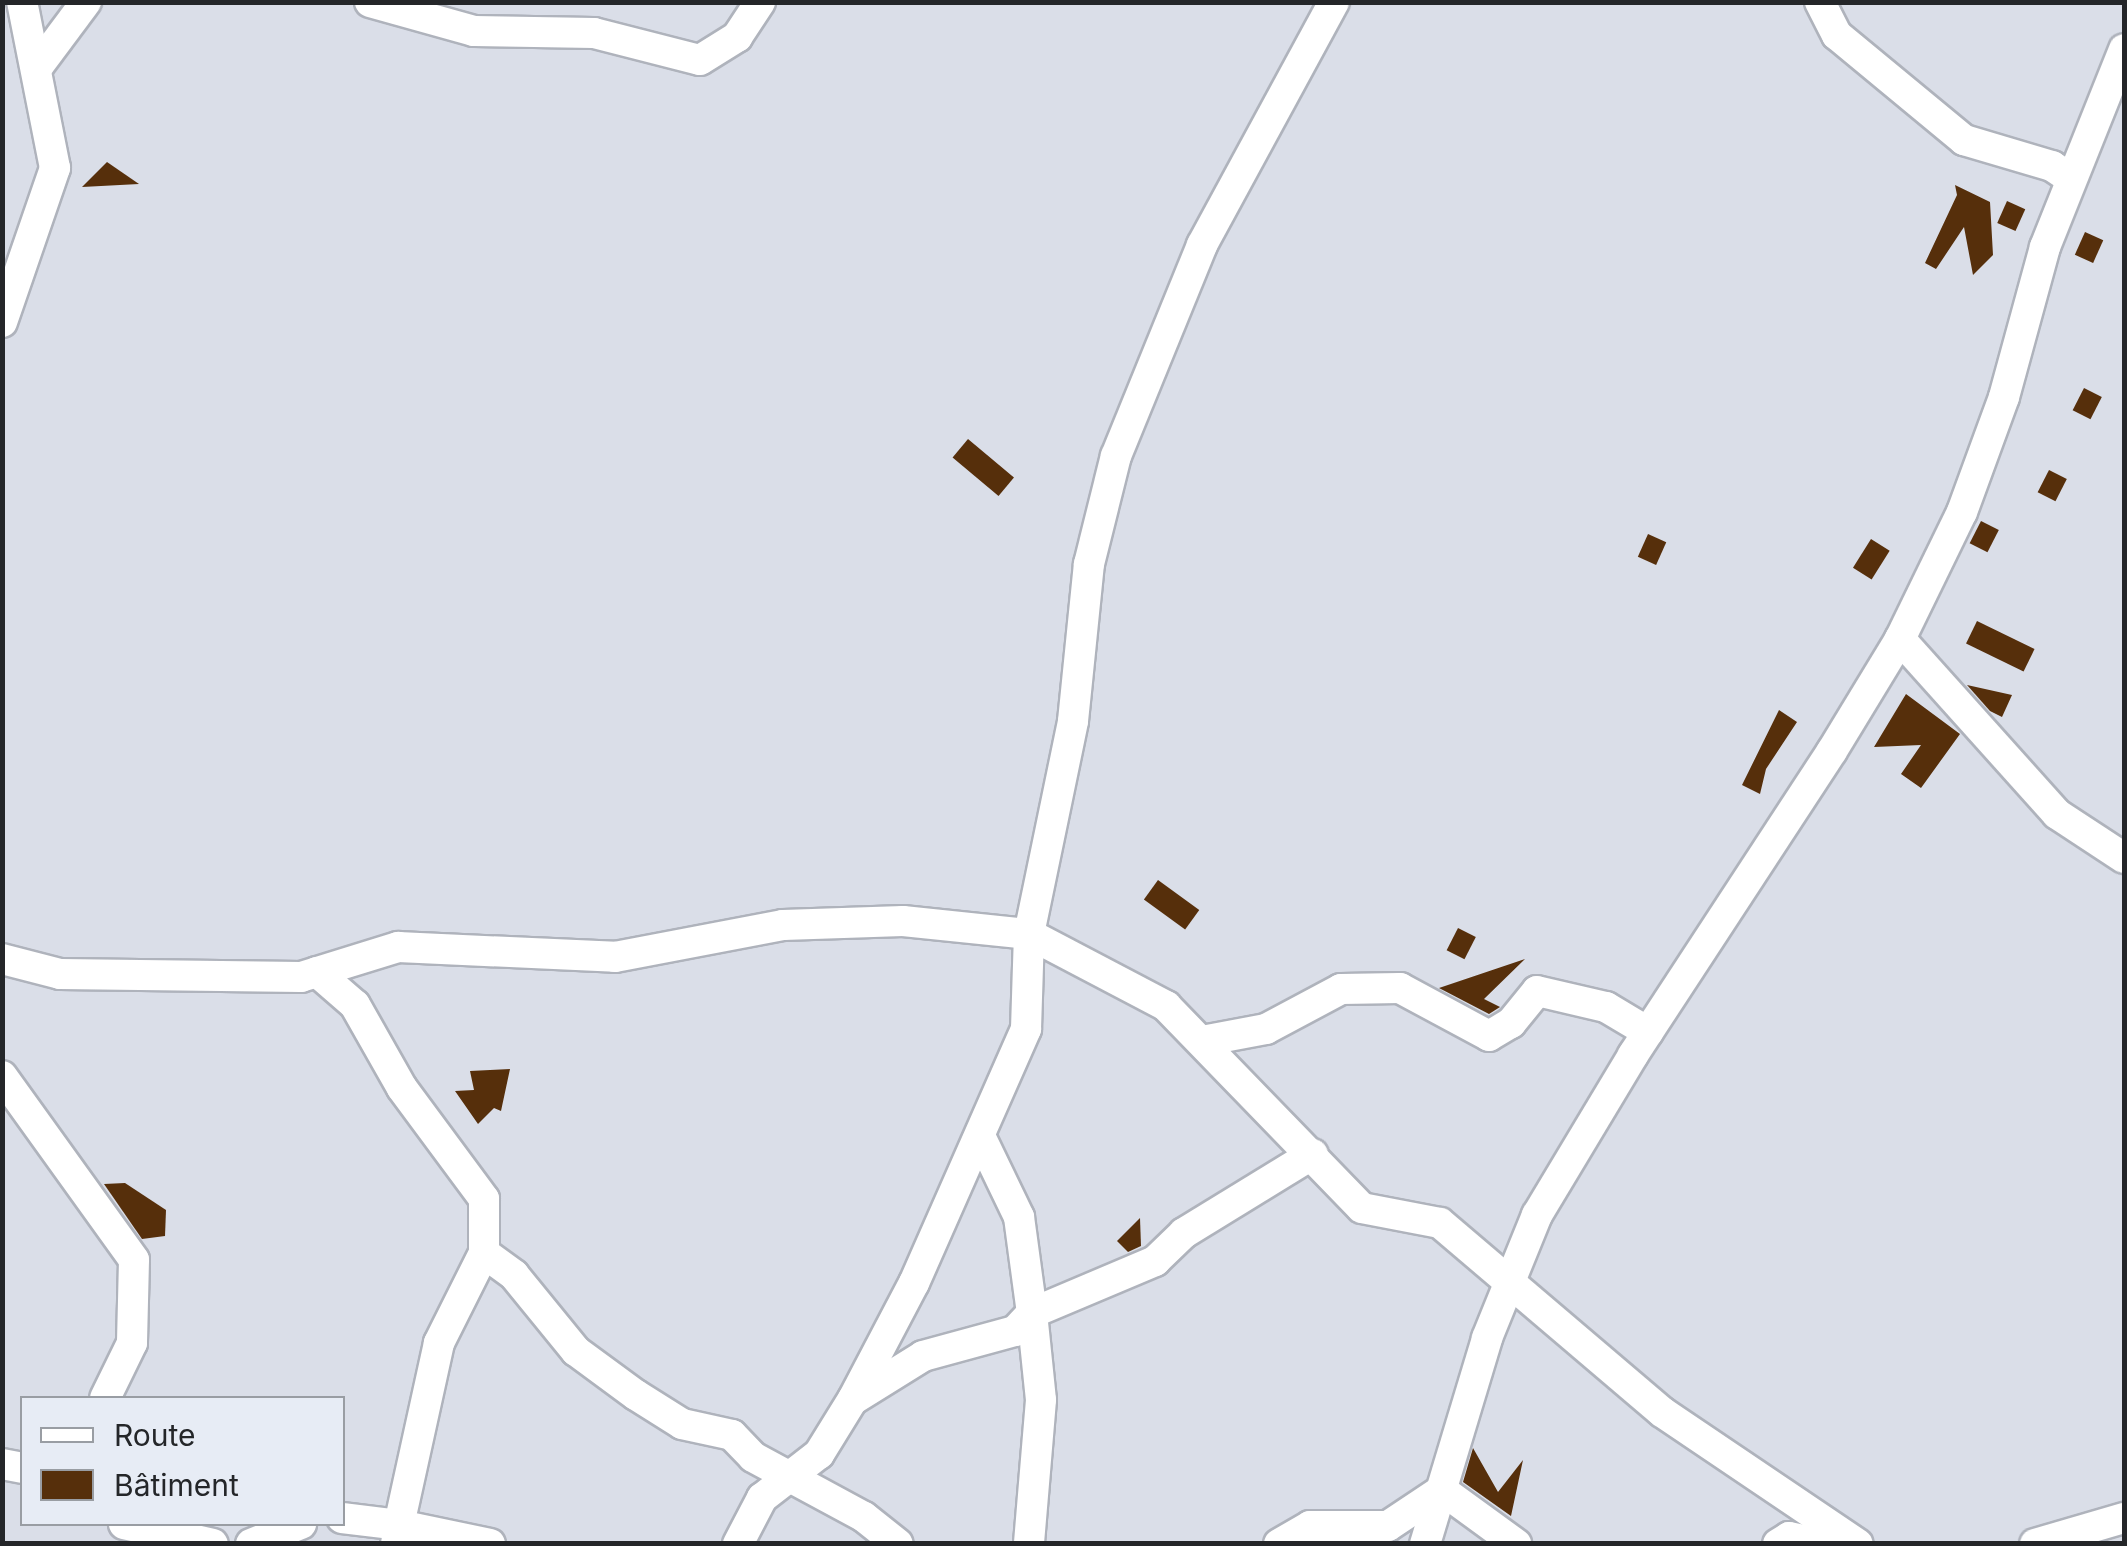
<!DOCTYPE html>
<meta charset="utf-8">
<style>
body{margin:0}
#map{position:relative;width:2127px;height:1546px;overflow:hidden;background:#dadee8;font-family:Inter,sans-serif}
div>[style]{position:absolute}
.building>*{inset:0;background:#562f0b;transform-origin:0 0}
.roads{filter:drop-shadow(2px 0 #afb3bc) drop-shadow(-2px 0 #afb3bc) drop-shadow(0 2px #afb3bc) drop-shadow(0 -2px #afb3bc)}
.minor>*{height:30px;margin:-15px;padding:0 15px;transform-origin:15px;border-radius:15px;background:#fff}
span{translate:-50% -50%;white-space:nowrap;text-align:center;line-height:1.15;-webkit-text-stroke:10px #e7ecf5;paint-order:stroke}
.frame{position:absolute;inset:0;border:5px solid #242629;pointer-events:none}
.legend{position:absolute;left:20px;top:1396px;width:325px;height:130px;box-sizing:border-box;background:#e7ecf5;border:2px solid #999da3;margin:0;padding:12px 18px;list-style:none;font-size:30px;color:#242629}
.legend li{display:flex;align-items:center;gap:20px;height:50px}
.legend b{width:50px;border:2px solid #999da3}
</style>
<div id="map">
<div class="building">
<div style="clip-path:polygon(107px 162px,139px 184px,82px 187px)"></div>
<div style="clip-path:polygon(1955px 185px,1990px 202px,1993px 255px,1973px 275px,1964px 227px,1936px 269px,1925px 263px,1957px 195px)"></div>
<div style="left:2007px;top:201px;width:20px;height:24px;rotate:24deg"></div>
<div style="left:2085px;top:232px;width:20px;height:25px;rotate:24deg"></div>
<div style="left:2084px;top:388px;width:20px;height:25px;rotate:27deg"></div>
<div style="left:968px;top:439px;width:60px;height:24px;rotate:40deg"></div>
<div style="left:2049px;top:470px;width:20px;height:25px;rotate:27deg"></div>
<div style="left:1981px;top:521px;width:20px;height:25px;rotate:27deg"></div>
<div style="left:1648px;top:534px;width:20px;height:25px;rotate:24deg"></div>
<div style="left:1871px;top:539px;width:22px;height:34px;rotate:32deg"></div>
<div style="left:1977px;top:621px;width:64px;height:25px;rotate:26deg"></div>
<div style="clip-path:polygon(1967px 685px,2012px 695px,2002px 717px,1990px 711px)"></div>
<div style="clip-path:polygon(1906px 694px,1960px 734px,1921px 788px,1901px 774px,1921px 745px,1874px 747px)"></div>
<div style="clip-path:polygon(1779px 710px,1797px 722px,1766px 769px,1760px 794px,1742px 785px)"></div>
<div style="left:1158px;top:880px;width:51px;height:24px;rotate:36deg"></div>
<div style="left:1458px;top:928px;width:20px;height:25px;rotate:27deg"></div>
<div style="clip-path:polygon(1525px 959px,1484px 999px,1500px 1007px,1489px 1014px,1439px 988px)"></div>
<div style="clip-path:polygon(510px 1069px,501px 1111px,494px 1108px,478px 1124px,455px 1091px,474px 1090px,470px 1071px)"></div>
<div style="clip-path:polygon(125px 1183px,166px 1210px,165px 1236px,142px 1239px,104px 1184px)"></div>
<div style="clip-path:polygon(1140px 1218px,1141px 1246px,1128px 1252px,1117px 1241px)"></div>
<div style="clip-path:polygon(1473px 1448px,1498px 1492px,1523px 1460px,1511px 1516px,1463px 1482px)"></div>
</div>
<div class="roads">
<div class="minor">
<div style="left:370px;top:2px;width:108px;rotate:15.6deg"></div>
<div style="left:474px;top:31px;width:120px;rotate:1deg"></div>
<div style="left:594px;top:33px;width:109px;rotate:14.3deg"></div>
<div style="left:700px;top:60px;width:44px;rotate:-31.9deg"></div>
<div style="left:737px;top:37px;width:42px;rotate:-56.7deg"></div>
<div style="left:1820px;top:2px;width:37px;rotate:63deg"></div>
<div style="left:1837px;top:35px;width:165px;rotate:39.6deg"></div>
<div style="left:1964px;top:140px;width:92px;rotate:16.5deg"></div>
<div style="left:2052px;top:166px;width:23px;rotate:34deg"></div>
<div style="left:39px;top:65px;width:79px;rotate:-53.3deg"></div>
<div style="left:2px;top:322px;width:163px;rotate:-71deg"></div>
<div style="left:55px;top:168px;width:169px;rotate:-101.2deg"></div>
<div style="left:1900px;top:639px;width:235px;rotate:48.1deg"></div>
<div style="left:2057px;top:814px;width:80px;rotate:33.3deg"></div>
<div style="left:2px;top:959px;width:60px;rotate:14.5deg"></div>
<div style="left:60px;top:974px;width:241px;rotate:0.7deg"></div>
<div style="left:301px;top:977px;width:102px;rotate:-17.2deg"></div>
<div style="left:398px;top:947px;width:217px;rotate:2.6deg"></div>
<div style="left:615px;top:957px;width:171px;rotate:-10.8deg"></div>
<div style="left:783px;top:925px;width:120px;rotate:-1.9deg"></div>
<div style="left:903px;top:921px;width:127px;rotate:5.9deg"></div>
<div style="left:1029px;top:934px;width:155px;rotate:27.7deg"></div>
<div style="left:1166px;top:1006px;width:281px;rotate:45.9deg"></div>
<div style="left:1362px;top:1208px;width:79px;rotate:10.9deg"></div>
<div style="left:1440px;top:1223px;width:292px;rotate:40.4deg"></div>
<div style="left:1662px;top:1412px;width:236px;rotate:34deg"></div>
<div style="left:317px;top:972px;width:50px;rotate:41deg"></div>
<div style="left:355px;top:1005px;width:95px;rotate:60.5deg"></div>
<div style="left:402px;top:1088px;width:138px;rotate:53.5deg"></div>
<div style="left:484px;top:1199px;width:54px;rotate:90deg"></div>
<div style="left:484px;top:1253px;width:101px;rotate:116.6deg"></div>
<div style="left:439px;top:1343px;width:186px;rotate:102.4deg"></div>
<div style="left:399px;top:1525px;width:93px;rotate:11.8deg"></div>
<div style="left:1202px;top:1041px;width:65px;rotate:-10.6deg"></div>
<div style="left:1266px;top:1029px;width:85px;rotate:-28.1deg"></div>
<div style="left:1341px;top:989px;width:59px;rotate:-1deg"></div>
<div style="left:1400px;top:988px;width:101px;rotate:28.3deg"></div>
<div style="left:1489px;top:1036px;width:26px;rotate:-31deg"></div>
<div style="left:1511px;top:1023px;width:41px;rotate:-50.9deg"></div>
<div style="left:1537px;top:991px;width:71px;rotate:13.1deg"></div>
<div style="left:1606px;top:1007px;width:49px;rotate:30.8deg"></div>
<div style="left:2px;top:1076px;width:226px;rotate:54.3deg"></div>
<div style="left:134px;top:1260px;width:83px;rotate:91.4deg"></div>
<div style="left:132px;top:1343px;width:61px;rotate:116.1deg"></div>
<div style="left:981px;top:1138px;width:88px;rotate:64.3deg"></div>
<div style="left:1019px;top:1217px;width:97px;rotate:82.3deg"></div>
<div style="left:1032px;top:1313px;width:87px;rotate:84.1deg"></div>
<div style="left:1041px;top:1400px;width:144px;rotate:94.8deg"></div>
<div style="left:484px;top:1253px;width:37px;rotate:36deg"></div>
<div style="left:514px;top:1275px;width:98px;rotate:50.8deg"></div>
<div style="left:576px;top:1351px;width:74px;rotate:36.3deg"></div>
<div style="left:636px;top:1395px;width:54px;rotate:32.2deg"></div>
<div style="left:682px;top:1424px;width:51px;rotate:12.4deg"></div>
<div style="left:732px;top:1435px;width:30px;rotate:46deg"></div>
<div style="left:753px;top:1457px;width:126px;rotate:28.4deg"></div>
<div style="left:864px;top:1517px;width:43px;rotate:38.5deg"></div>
<div style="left:854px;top:1399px;width:81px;rotate:-31.9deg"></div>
<div style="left:923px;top:1356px;width:95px;rotate:-15.2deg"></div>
<div style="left:1015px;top:1331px;width:25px;rotate:-47deg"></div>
<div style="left:1032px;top:1313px;width:134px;rotate:-22.9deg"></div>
<div style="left:1155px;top:1261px;width:40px;rotate:-44deg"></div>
<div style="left:1184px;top:1233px;width:151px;rotate:-31.5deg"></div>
<div style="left:2px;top:1464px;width:20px;rotate:11deg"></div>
<div style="left:342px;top:1518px;width:57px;rotate:7deg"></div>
<div style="left:399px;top:1525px;width:19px;rotate:99deg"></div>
<div style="left:124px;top:1524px;width:91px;rotate:12.7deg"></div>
<div style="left:251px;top:1544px;width:54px;rotate:-21.8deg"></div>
<div style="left:738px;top:1544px;width:52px;rotate:-62.4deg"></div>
<div style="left:762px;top:1498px;width:72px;rotate:-37.7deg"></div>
<div style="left:819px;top:1454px;width:65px;rotate:-58.3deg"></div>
<div style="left:853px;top:1399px;width:131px;rotate:-62.3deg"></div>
<div style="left:914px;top:1283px;width:278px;rotate:-66.2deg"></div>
<div style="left:1026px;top:1029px;width:95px;rotate:-88.2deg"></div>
<div style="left:1029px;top:934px;width:217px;rotate:-78.3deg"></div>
<div style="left:1073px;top:721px;width:158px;rotate:-84.2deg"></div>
<div style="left:1089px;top:564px;width:111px;rotate:-76deg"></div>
<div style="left:1116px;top:456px;width:228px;rotate:-67.8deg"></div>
<div style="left:1202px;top:245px;width:277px;rotate:-61.5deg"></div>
<div style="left:1279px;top:1544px;width:36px;rotate:-30deg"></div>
<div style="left:1310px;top:1526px;width:78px"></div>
<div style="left:1388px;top:1526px;width:65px;rotate:-33.7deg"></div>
<div style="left:1442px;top:1490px;width:92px;rotate:36.1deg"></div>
<div style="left:1425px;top:1544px;width:215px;rotate:-73.2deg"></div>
<div style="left:1487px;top:1338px;width:133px;rotate:-67.9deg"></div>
<div style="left:1537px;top:1215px;width:187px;rotate:-59deg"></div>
<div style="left:1633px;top:1055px;width:363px;rotate:-56.8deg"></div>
<div style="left:1832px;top:751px;width:131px;rotate:-58.7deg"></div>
<div style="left:1900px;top:639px;width:141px;rotate:-64deg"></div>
<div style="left:1962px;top:512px;width:122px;rotate:-69.9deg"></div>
<div style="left:2004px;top:397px;width:156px;rotate:-74.7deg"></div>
<div style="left:2045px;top:247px;width:213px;rotate:-68.2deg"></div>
<div style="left:1778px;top:1544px;width:13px;rotate:-32deg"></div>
<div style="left:1789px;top:1537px;width:34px;rotate:12deg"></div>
<div style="left:2035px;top:1544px;width:93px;rotate:-16.3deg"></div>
</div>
</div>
<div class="frame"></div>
<ul class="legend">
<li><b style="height:12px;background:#fff"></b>Route</li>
<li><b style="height:28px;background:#562f0b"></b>Bâtiment</li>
</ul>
</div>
